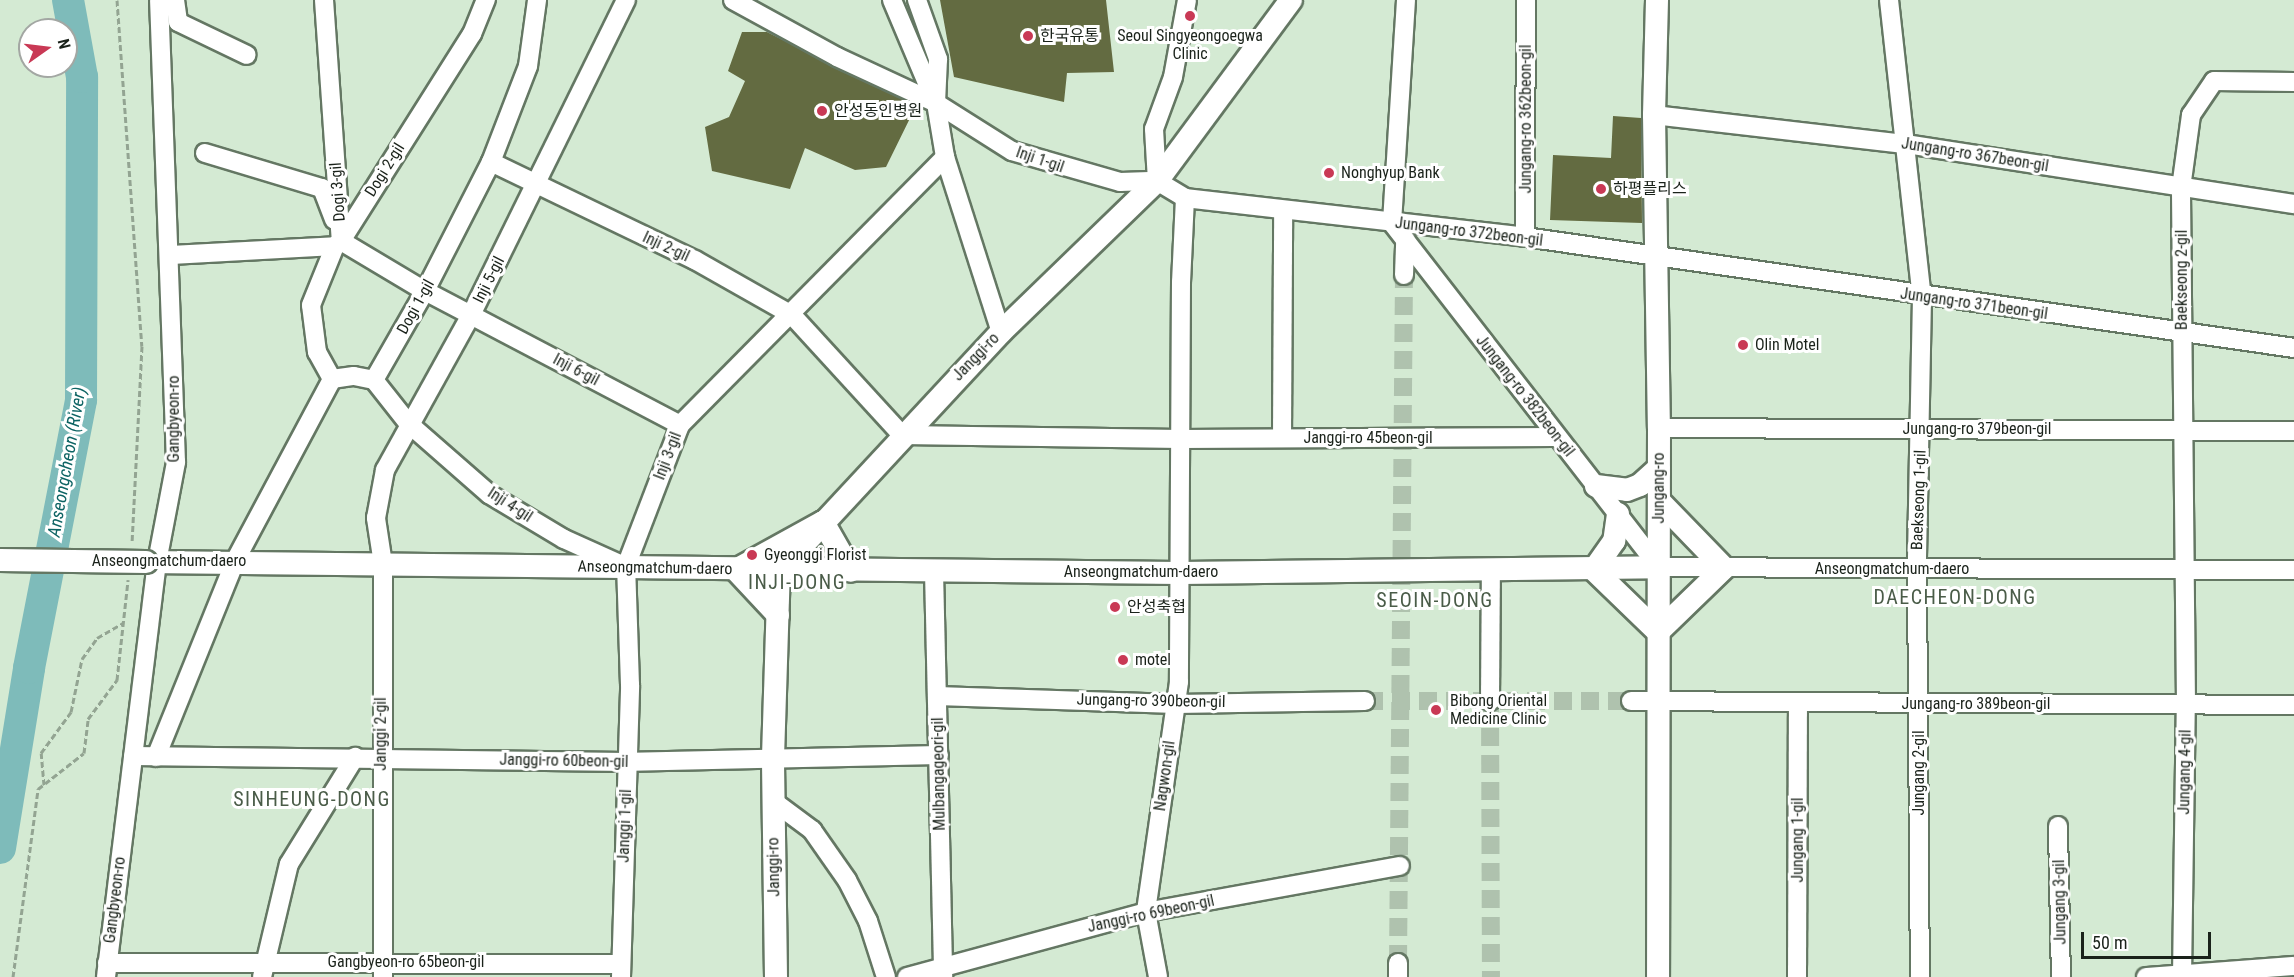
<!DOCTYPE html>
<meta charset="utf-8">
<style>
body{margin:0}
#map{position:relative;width:2294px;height:977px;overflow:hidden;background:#d4ead3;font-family:"Roboto Condensed","Noto Sans KR",sans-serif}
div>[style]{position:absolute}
.river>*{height:32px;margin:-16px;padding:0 16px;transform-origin:16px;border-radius:16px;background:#7ebbba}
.building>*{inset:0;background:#636b41}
.minor-tunnel>*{height:18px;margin-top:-9px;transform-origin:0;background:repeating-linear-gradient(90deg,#afc2ae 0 18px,transparent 0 27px)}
.path>*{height:3px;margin-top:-1.5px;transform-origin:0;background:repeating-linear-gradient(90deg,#93a492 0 6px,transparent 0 9px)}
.roads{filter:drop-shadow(2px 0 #647763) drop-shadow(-2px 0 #647763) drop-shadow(0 2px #647763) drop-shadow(0 -2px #647763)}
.minor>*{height:18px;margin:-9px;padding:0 9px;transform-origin:9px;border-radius:9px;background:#fff}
.major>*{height:22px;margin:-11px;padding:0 11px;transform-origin:11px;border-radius:11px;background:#fff}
.bridges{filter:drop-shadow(2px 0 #647763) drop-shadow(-2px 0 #647763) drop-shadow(0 2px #647763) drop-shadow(0 -2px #647763)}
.major-bridge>*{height:22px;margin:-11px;padding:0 11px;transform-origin:11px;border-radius:11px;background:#fff}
.dots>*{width:16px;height:16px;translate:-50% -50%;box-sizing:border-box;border:3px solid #fff;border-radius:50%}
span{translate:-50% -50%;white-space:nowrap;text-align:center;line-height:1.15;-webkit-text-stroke:6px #fff;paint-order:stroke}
.poi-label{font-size:16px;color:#1a221a}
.left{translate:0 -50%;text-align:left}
.street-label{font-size:16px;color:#1a221a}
.water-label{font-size:18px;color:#0e6464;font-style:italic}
.quarter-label{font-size:20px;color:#4a5c48;letter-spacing:1.5px}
.north{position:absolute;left:18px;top:18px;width:60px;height:60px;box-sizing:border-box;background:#fff;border:2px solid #a3a7a3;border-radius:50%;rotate:76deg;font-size:16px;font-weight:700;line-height:24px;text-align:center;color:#1a221a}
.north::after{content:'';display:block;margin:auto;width:21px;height:27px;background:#c93955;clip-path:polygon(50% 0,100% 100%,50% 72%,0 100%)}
.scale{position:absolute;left:2081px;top:932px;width:130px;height:27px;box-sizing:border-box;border:3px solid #1a221a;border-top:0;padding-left:8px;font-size:18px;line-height:21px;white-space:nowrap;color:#1a221a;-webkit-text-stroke:4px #fff;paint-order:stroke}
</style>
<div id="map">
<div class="river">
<div style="left:0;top:848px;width:182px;rotate:-80.8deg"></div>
<div style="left:29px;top:668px;width:273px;rotate:-79deg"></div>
<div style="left:81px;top:400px;width:323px;rotate:-89.8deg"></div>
<div style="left:82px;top:77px;width:78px;rotate:-100.3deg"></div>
</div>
<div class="building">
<div style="clip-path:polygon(940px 0,1106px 0,1114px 72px,1067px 73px,1064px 102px,954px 77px)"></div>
<div style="clip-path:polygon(742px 32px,767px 32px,916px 106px,886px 167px,855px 170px,805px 148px,790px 189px,712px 171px,705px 127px,729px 117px,745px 81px,728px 71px)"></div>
<div style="clip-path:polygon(1613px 116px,1641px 118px,1642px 223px,1550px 220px,1553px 155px,1611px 158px)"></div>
</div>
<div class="minor-tunnel">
<div style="left:1365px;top:701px;width:266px"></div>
<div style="left:1490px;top:701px;width:276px;rotate:89.8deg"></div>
<div style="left:1398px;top:963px;width:688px;rotate:-89.5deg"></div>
</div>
<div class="path">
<div style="left:117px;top:0;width:347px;rotate:85.9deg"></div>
<div style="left:142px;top:346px;width:197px;rotate:92.9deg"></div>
<div style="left:44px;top:785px;width:32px;rotate:-95deg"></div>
<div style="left:41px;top:753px;width:51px;rotate:-53.8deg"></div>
<div style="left:71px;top:712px;width:54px;rotate:-78.3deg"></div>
<div style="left:82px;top:659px;width:26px;rotate:-54deg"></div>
<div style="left:97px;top:638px;width:30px;rotate:-30deg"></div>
<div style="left:13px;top:977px;width:190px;rotate:-82.4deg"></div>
<div style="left:38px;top:789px;width:58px;rotate:-38deg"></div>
<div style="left:84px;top:753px;width:34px;rotate:-83deg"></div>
<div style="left:88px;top:719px;width:49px;rotate:-53.4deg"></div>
<div style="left:117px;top:680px;width:101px;rotate:-83.7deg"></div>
</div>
<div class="roads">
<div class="minor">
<div style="left:175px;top:0;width:22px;rotate:82deg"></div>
<div style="left:178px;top:22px;width:76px;rotate:25.6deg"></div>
<div style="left:324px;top:0;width:242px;rotate:86deg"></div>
<div style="left:733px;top:0;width:119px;rotate:28.7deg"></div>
<div style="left:837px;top:57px;width:109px;rotate:24.9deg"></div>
<div style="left:936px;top:103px;width:90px;rotate:32.3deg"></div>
<div style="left:1012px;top:151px;width:112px;rotate:16deg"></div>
<div style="left:1120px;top:182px;width:37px;rotate:-2deg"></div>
<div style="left:892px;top:0;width:111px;rotate:67.1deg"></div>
<div style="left:917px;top:0;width:63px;rotate:70.4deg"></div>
<div style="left:938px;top:59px;width:44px;rotate:92.6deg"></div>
<div style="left:936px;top:103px;width:55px;rotate:80.5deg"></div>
<div style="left:945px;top:157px;width:184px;rotate:72.3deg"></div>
<div style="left:1406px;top:0;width:223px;rotate:93.6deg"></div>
<div style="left:1392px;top:223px;width:435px;rotate:52.2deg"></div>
<div style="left:1659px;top:567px;width:635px;rotate:0.27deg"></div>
<div style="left:1889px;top:0;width:299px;rotate:83.7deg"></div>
<div style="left:1922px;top:297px;width:272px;rotate:91.1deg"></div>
<div style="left:1917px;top:569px;width:408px;rotate:89.6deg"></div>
<div style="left:1654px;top:115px;width:254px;rotate:6.6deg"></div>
<div style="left:1906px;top:144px;width:393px;rotate:8.8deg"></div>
<div style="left:205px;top:153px;width:122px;rotate:16.7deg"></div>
<div style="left:322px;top:188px;width:34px;rotate:69deg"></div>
<div style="left:491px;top:162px;width:226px;rotate:25.7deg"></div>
<div style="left:695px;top:260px;width:112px;rotate:29.6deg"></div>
<div style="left:792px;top:315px;width:163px;rotate:47.5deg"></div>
<div style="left:902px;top:435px;width:279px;rotate:0.8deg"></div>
<div style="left:1181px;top:439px;width:374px;rotate:-0.3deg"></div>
<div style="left:1157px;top:181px;width:33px;rotate:31deg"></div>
<div style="left:1185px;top:198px;width:84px;rotate:92.7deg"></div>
<div style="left:1181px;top:282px;width:400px;rotate:90.3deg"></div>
<div style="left:1179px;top:682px;width:232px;rotate:98.2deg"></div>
<div style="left:1146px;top:912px;width:66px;rotate:79.5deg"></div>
<div style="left:1157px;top:181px;width:52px;rotate:-93.3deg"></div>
<div style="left:1154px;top:129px;width:55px;rotate:-69.9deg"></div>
<div style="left:1173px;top:77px;width:78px;rotate:-79.7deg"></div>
<div style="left:1185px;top:198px;width:342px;rotate:6.5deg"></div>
<div style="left:1525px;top:237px;width:777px;rotate:8.21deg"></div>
<div style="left:1525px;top:237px;width:237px;rotate:-89.8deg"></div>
<div style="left:341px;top:241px;width:98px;rotate:30.8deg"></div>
<div style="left:425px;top:291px;width:288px;rotate:27.7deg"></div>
<div style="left:171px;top:255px;width:164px;rotate:-3.1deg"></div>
<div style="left:1404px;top:275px;width:36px;rotate:-88deg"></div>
<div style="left:332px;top:379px;width:31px;rotate:-119deg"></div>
<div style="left:317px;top:352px;width:47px;rotate:-97.3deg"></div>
<div style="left:311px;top:305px;width:64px;rotate:-67.9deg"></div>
<div style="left:335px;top:246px;width:8px;rotate:-40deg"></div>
<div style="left:341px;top:241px;width:245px;rotate:-57.7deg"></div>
<div style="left:472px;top:34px;width:37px;rotate:-68deg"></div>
<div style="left:374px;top:380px;width:103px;rotate:-60.2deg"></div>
<div style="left:425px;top:291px;width:145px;rotate:-62.9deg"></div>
<div style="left:491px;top:162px;width:103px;rotate:-68.9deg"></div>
<div style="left:528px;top:66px;width:67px;rotate:-82.2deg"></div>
<div style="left:374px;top:380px;width:55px;rotate:51.7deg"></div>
<div style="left:408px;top:423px;width:108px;rotate:41.2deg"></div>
<div style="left:489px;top:494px;width:87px;rotate:31deg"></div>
<div style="left:564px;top:539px;width:66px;rotate:24.2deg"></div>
<div style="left:1659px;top:428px;width:635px;rotate:0.27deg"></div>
<div style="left:1282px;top:438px;width:228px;rotate:-89.7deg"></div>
<div style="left:934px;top:571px;width:406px;rotate:88.7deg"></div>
<div style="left:937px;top:696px;width:239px;rotate:1.9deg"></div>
<div style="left:1176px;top:704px;width:189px;rotate:-0.9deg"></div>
<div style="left:1490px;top:701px;width:130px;rotate:-89.6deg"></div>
<div style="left:1631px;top:701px;width:663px;rotate:0.35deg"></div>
<div style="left:133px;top:756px;width:494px;rotate:0.7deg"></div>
<div style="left:627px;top:762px;width:312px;rotate:-1.3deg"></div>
<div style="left:156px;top:757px;width:211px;rotate:-68deg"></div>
<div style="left:235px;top:561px;width:206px;rotate:-61.9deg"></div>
<div style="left:332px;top:379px;width:22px;rotate:-8deg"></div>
<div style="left:354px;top:376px;width:20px;rotate:11deg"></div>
<div style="left:773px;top:801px;width:49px;rotate:36.6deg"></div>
<div style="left:812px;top:830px;width:61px;rotate:55deg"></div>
<div style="left:847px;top:880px;width:46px;rotate:62.9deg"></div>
<div style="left:868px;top:921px;width:59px;rotate:72.2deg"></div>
<div style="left:2058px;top:826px;width:151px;rotate:88.9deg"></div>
<div style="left:107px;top:963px;width:513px;rotate:0.11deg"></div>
<div style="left:1398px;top:963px;width:14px;rotate:90deg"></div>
<div style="left:106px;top:977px;width:418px;rotate:-83deg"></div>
<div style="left:157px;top:562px;width:102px;rotate:-79.2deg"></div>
<div style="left:176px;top:462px;width:462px;rotate:-92.1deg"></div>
<div style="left:262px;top:977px;width:116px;rotate:-76.6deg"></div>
<div style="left:289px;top:864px;width:126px;rotate:-58.3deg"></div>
<div style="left:383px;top:977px;width:413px;rotate:-90deg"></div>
<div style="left:383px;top:564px;width:47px;rotate:-98.7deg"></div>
<div style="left:376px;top:518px;width:49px;rotate:-79.4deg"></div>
<div style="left:385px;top:470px;width:177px;rotate:-61deg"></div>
<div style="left:471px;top:315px;width:351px;rotate:-63.8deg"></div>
<div style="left:621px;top:977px;width:292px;rotate:-88.2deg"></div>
<div style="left:630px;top:685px;width:119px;rotate:-91.9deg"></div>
<div style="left:626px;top:566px;width:151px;rotate:-69deg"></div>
<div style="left:680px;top:425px;width:377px;rotate:-45.3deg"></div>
<div style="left:907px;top:977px;width:248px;rotate:-15.2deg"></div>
<div style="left:1146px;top:912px;width:258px;rotate:-10.3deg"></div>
<div style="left:1797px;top:977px;width:275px;rotate:-89.8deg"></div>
<div style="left:2146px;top:977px;width:148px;rotate:-4.3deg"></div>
<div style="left:2182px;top:977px;width:273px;rotate:-89.2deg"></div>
<div style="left:2186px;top:704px;width:516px;rotate:-90.56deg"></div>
<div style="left:2181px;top:188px;width:74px;rotate:-82.2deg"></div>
<div style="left:2191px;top:115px;width:41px;rotate:-55.9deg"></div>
<div style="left:2214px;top:81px;width:80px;rotate:0.7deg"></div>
</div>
<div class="major">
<div style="left:1657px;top:0;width:115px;rotate:91.5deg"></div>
<div style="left:1654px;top:115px;width:313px;rotate:89.1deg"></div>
<div style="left:1659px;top:428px;width:549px;rotate:90.1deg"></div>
<div style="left:1596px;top:486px;width:31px;rotate:7deg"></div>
<div style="left:1627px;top:490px;width:14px;rotate:-21deg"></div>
<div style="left:1640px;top:485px;width:25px;rotate:-42deg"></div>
<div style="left:1618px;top:514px;width:27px;rotate:98deg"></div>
<div style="left:1614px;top:541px;width:35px;rotate:125deg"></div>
<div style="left:1594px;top:570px;width:89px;rotate:44.1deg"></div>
<div style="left:1658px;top:632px;width:92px;rotate:-44.1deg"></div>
<div style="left:1724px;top:568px;width:93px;rotate:-134.1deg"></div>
<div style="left:146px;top:562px;width:1035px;rotate:0.61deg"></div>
<div style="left:1181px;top:573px;width:478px;rotate:-0.7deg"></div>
<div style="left:778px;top:615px;width:62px;rotate:-133deg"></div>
<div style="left:736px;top:570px;width:99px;rotate:-28.9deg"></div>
<div style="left:823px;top:522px;width:56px;rotate:60.3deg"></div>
<div style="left:776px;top:977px;width:220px;rotate:-90.8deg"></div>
<div style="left:773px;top:757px;width:186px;rotate:-88.2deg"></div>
<div style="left:779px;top:571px;width:326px;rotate:-47.1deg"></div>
<div style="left:1001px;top:332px;width:217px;rotate:-44.1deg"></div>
<div style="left:1157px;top:181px;width:225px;rotate:-53.5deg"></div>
</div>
</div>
<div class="bridges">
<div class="major-bridge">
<div style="left:0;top:560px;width:146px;rotate:0.8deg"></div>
</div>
</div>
<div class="dots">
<div style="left:1190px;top:16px;background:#c93955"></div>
<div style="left:1028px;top:36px;background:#c93955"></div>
<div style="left:822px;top:111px;background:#c93955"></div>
<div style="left:1329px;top:173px;background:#c93955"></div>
<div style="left:1601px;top:189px;background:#c93955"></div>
<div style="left:1743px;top:345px;background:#c93955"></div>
<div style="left:752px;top:555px;background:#c93955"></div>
<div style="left:1115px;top:607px;background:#c93955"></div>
<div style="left:1123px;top:660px;background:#c93955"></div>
<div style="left:1436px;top:710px;background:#c93955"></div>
</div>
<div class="poi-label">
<span class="left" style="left:1040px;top:36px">한국유통</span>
<span style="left:1190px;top:45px">Seoul Singyeongoegwa<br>Clinic</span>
<span class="left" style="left:834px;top:111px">안성동인병원</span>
<span class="left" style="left:1341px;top:173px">Nonghyup Bank</span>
<span class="left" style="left:1613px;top:189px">하평플리스</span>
<span class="left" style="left:1755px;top:345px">Olin Motel</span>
<span class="left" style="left:764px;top:555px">Gyeonggi Florist</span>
<span class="left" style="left:1127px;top:607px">안성축협</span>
<span class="left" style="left:1135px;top:660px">motel</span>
<span class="left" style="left:1450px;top:710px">Bibong Oriental<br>Medicine Clinic</span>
</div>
<div class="street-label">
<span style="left:1526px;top:119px;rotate:-90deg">Jungang-ro 362beon-gil</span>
<span style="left:1975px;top:155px;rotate:9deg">Jungang-ro 367beon-gil</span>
<span style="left:1040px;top:160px;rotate:19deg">Inji 1-gil</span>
<span style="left:385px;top:170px;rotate:-58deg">Dogi 2-gil</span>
<span style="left:338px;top:192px;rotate:-94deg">Dogi 3-gil</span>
<span style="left:1469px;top:232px;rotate:7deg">Jungang-ro 372beon-gil</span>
<span style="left:666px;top:247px;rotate:25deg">Inji 2-gil</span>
<span style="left:489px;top:280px;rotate:-63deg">Inji 5-gil</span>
<span style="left:2182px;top:280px;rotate:-90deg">Baekseong 2-gil</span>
<span style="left:1974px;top:304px;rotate:8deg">Jungang-ro 371beon-gil</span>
<span style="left:416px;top:307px;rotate:-61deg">Dogi 1-gil</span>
<span style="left:976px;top:357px;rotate:-46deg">Janggi-ro</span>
<span style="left:576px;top:370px;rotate:28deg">Inji 6-gil</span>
<span style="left:1525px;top:396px;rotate:52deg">Jungang-ro 382beon-gil</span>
<span style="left:174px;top:419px;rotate:-90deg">Gangbyeon-ro</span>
<span style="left:1977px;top:429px">Jungang-ro 379beon-gil</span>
<span style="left:1368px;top:438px">Janggi-ro 45beon-gil</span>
<span style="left:668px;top:456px;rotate:-69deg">Inji 3-gil</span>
<span style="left:1659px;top:488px;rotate:-90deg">Jungang-ro</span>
<span style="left:1919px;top:500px;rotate:-88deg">Baekseong 1-gil</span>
<span style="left:510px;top:505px;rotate:33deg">Inji 4-gil</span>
<span style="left:169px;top:561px">Anseongmatchum-daero</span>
<span style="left:655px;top:568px;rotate:1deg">Anseongmatchum-daero</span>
<span style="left:1892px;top:569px">Anseongmatchum-daero</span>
<span style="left:1141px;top:572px">Anseongmatchum-daero</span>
<span style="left:1151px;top:701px;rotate:1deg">Jungang-ro 390beon-gil</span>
<span style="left:1976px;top:704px">Jungang-ro 389beon-gil</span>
<span style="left:381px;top:734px;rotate:-90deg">Janggi 2-gil</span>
<span style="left:564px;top:761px;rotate:1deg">Janggi-ro 60beon-gil</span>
<span style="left:2185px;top:772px;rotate:-89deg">Jungang 4-gil</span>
<span style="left:1919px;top:773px;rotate:-90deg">Jungang 2-gil</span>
<span style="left:939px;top:774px;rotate:-91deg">Mulbangageori-gil</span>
<span style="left:1165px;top:776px;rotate:-82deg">Nagwon-gil</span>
<span style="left:625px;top:826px;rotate:-88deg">Janggi 1-gil</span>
<span style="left:1798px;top:840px;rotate:-90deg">Jungang 1-gil</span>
<span style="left:774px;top:867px;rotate:-91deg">Janggi-ro</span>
<span style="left:115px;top:900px;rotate:-83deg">Gangbyeon-ro</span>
<span style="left:2060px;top:902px;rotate:-91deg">Jungang 3-gil</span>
<span style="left:1151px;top:914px;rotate:-12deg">Janggi-ro 69beon-gil</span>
<span style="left:406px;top:962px">Gangbyeon-ro 65beon-gil</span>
</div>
<div class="water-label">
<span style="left:67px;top:462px;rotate:-80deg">Anseongcheon (River)</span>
</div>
<div class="quarter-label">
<span style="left:797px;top:582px">INJI-DONG</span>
<span style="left:1955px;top:597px">DAECHEON-DONG</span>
<span style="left:1435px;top:600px">SEOIN-DONG</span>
<span style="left:312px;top:799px">SINHEUNG-DONG</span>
</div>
<div class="north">N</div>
<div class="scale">50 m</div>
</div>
